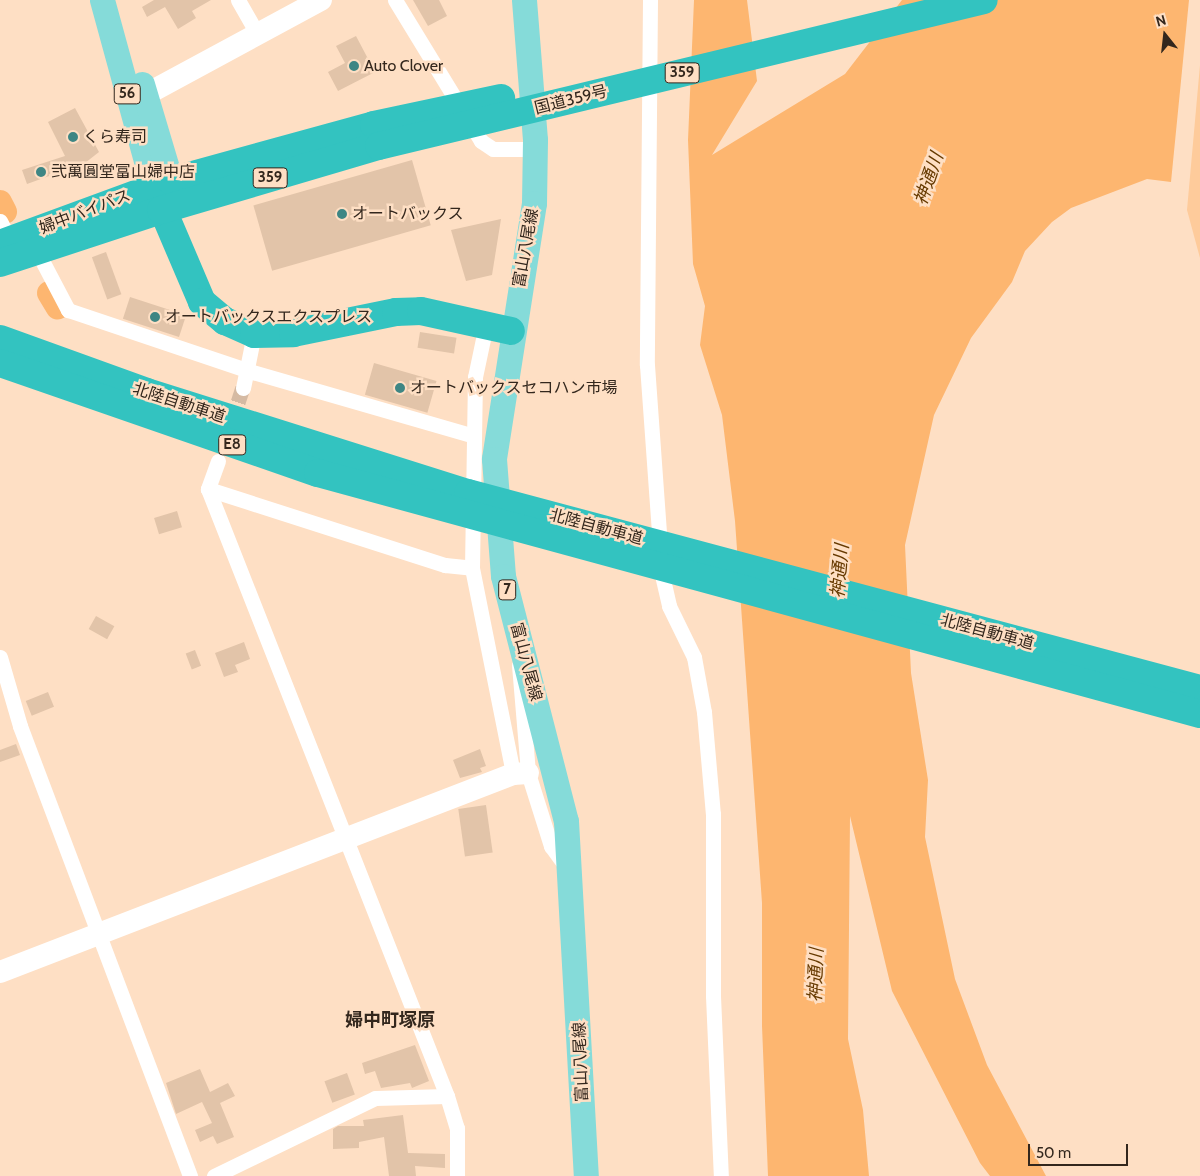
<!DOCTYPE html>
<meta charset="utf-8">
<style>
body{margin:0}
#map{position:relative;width:1200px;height:1176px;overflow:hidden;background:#fedfc4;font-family:Cabin,"Noto Sans JP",sans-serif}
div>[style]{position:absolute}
.green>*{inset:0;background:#fecb9b}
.water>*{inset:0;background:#fdb670}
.river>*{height:24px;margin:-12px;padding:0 12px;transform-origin:12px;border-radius:12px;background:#fdb670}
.building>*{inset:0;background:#e2c4a9;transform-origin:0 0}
.street-tunnel>*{height:15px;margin-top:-7.5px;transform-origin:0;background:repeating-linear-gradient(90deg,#d5baa3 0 15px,transparent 0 23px)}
.street>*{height:15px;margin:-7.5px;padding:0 7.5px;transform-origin:7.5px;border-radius:7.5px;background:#fff}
.secondary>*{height:22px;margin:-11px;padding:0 11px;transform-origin:11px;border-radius:11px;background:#fff}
.primary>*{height:25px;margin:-12.5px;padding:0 12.5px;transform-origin:12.5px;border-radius:12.5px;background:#85dbd9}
.highway>*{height:28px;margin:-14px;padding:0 14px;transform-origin:14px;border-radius:14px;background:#33c3c0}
.dots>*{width:14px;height:14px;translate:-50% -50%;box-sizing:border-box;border:2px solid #fedfc4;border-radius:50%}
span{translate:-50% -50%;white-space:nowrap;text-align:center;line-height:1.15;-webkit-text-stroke:5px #fedfc4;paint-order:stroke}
.shield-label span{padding:1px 4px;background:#fedfc4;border:1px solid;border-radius:4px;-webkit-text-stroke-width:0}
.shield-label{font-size:15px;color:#33271d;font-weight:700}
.poi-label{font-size:16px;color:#33271d}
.left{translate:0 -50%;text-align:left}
.street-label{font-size:16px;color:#33271d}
.water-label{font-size:18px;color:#673a00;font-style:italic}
.neighbourhood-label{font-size:18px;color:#33271d;font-weight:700}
.north{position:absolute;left:1140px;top:10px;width:50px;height:50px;-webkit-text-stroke:4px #fedfc4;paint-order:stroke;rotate:344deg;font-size:14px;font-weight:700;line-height:20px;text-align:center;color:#33271d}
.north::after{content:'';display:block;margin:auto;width:18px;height:22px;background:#33271d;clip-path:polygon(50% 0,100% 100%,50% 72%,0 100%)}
.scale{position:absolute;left:1028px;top:1144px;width:100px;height:22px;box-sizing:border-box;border:2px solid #33271d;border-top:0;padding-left:6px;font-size:15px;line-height:18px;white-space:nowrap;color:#33271d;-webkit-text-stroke:4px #fedfc4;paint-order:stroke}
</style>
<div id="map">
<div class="green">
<div style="clip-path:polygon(1200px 65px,1200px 258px,1187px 210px)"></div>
</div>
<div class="water">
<div style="clip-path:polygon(694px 0,747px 0,757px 81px,712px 155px,845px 74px,902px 0,1189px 0,1171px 182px,1147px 179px,1071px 208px,1052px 222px,1025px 251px,1012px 282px,971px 338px,934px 415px,905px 545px,911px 673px,928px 780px,925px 837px,955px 979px,987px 1065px,1046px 1176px,990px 1176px,980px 1163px,892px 991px,850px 816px,848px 1039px,863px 1110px,869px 1176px,768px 1176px,762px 1026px,762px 903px,735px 521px,722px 415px,700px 345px,705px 306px,693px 264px,688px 140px)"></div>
</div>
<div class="river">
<div style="left:0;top:202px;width:11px;rotate:63deg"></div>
<div style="left:49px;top:293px;width:17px;rotate:59deg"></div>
</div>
<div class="building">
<div style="clip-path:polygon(154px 0,211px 0,192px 11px,196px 18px,178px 29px,165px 7px,147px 17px,142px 7px)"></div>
<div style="clip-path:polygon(413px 0,439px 0,447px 16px,428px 26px)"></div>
<div style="clip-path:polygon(356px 36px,375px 72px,338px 91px,328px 72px,345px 63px,336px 46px)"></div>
<div style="clip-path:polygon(75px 108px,99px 152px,85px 163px,27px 184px,22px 170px,65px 156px,48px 122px)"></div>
<div style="left:412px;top:160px;width:68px;height:165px;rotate:74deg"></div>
<div style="clip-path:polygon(501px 219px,492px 275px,466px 281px,451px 230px)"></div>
<div style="left:106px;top:252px;width:45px;height:15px;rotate:70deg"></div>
<div style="left:130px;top:297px;width:59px;height:23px;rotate:18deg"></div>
<div style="left:420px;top:332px;width:37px;height:16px;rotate:9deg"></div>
<div style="left:374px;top:363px;width:65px;height:33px;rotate:16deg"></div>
<div style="left:177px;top:511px;width:17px;height:24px;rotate:73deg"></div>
<div style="left:96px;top:616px;width:21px;height:15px;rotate:29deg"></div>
<div style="clip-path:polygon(244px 642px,250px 659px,235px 665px,238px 672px,224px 677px,215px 653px)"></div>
<div style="left:195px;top:650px;width:17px;height:10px;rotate:69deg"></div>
<div style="left:48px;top:692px;width:16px;height:24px;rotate:68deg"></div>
<div style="clip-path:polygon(16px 744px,20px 755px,0 762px,0 750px)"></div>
<div style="clip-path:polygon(480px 749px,486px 766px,480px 768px,482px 772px,460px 778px,453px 760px)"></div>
<div style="left:486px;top:805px;width:48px;height:28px;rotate:82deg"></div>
<div style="clip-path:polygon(415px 1045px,429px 1081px,412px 1088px,410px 1083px,381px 1088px,375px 1071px,365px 1074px,362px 1063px)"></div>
<div style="clip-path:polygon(200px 1069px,210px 1092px,228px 1083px,235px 1096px,220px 1103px,234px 1137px,217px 1144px,213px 1136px,200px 1142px,195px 1130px,212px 1123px,202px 1102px,176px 1114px,166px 1083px)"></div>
<div style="left:347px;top:1073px;width:23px;height:24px;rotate:70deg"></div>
<div style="clip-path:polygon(403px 1115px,408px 1153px,445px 1154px,445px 1168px,415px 1166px,416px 1176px,389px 1176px,384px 1137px,359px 1142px,359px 1148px,333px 1149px,333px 1129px,338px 1126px,364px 1126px,363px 1120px)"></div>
</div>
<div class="street-tunnel">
<div style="left:231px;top:424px;width:38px;rotate:-72deg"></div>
</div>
<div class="street">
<div style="left:238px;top:0;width:40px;rotate:60.3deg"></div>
<div style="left:395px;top:0;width:165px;rotate:58.6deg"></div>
<div style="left:481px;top:141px;width:14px;rotate:34deg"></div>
<div style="left:493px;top:149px;width:42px"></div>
<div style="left:650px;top:0;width:365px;rotate:90.5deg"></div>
<div style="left:647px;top:365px;width:211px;rotate:85.9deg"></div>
<div style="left:662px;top:575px;width:32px;rotate:77deg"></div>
<div style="left:669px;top:606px;width:57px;rotate:63.9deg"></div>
<div style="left:694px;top:657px;width:56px;rotate:79.7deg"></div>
<div style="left:704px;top:712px;width:102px;rotate:85deg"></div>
<div style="left:713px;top:814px;width:182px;rotate:90deg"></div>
<div style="left:713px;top:996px;width:180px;rotate:87.5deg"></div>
<div style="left:0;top:221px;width:22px;rotate:63deg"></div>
<div style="left:37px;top:251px;width:67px;rotate:62.3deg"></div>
<div style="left:68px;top:310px;width:191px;rotate:18.6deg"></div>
<div style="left:249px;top:371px;width:234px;rotate:16.1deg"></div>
<div style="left:243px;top:388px;width:55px;rotate:-78.5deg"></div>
<div style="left:218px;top:461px;width:30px;rotate:110deg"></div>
<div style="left:208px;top:489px;width:652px;rotate:68.51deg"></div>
<div style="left:447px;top:1096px;width:34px;rotate:73deg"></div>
<div style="left:457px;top:1128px;width:48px;rotate:90deg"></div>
<div style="left:208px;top:489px;width:249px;rotate:17.8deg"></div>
<div style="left:445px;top:565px;width:27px;rotate:6deg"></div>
<div style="left:472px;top:568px;width:191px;rotate:-89.1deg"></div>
<div style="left:475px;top:377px;width:53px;rotate:-78.1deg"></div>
<div style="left:472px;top:568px;width:210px;rotate:78.7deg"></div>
<div style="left:0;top:657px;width:72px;rotate:73.8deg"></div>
<div style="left:20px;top:726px;width:481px;rotate:69.3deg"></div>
<div style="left:519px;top:665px;width:108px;rotate:85.2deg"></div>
<div style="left:528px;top:773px;width:77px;rotate:72.5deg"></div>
<div style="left:551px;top:846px;width:27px;rotate:54deg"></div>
<div style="left:214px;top:1176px;width:179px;rotate:-25.8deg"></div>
<div style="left:375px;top:1098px;width:72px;rotate:-1.6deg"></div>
</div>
<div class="secondary">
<div style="left:145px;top:95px;width:200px;rotate:-28.4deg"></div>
<div style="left:0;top:972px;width:550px;rotate:-21.1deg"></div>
<div style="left:513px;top:774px;width:15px;rotate:-4deg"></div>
</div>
<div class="primary">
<div style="left:102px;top:0;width:194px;rotate:74.7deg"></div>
<div style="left:524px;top:0;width:140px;rotate:85.5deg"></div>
<div style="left:535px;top:140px;width:63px;rotate:90.9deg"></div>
<div style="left:534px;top:203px;width:259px;rotate:98.9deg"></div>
<div style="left:494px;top:459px;width:117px;rotate:85.6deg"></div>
<div style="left:503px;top:576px;width:253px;rotate:75.6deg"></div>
<div style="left:566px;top:821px;width:356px;rotate:86.8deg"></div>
<div style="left:142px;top:84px;width:101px;rotate:73.4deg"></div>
</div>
<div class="highway">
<div style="left:156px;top:194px;width:117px;rotate:66.9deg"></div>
<div style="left:202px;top:302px;width:30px;rotate:40deg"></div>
<div style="left:225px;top:321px;width:32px;rotate:24deg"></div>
<div style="left:254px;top:334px;width:39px;rotate:-1deg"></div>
<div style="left:293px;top:333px;width:105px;rotate:-11.5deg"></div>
<div style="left:396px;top:312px;width:25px;rotate:-2deg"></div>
<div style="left:421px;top:311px;width:92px;rotate:12.5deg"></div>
<div style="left:0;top:244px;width:182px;rotate:-20.2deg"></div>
<div style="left:171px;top:181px;width:211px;rotate:-15.4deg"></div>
<div style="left:374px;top:125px;width:130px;rotate:-12deg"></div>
<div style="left:0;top:263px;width:169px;rotate:-18.2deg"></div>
<div style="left:161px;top:210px;width:227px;rotate:-16.4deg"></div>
<div style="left:379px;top:146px;width:622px;rotate:-13.57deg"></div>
<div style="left:0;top:339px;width:156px;rotate:19.8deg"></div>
<div style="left:147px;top:392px;width:337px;rotate:17.5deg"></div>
<div style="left:468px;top:493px;width:758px;rotate:14.99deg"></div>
<div style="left:0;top:363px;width:336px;rotate:19.1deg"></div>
<div style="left:318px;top:473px;width:914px;rotate:15.28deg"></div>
</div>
<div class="dots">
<div style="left:354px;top:66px;background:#3e8684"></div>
<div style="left:73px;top:137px;background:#3e8684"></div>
<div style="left:41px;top:172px;background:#3e8684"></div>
<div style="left:342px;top:214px;background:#3e8684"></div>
<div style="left:155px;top:317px;background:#3e8684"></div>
<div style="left:400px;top:388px;background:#3e8684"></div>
</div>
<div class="shield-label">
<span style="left:682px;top:73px">359</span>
<span style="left:127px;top:94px">56</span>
<span style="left:270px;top:178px">359</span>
<span style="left:232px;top:445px">E8</span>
<span style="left:507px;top:590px">7</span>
</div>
<div class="poi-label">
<span class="left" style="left:364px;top:66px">Auto Clover</span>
<span class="left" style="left:83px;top:137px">くら寿司</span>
<span class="left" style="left:51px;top:172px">弐萬圓堂富山婦中店</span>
<span class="left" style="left:352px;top:214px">オートバックス</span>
<span class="left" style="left:165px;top:317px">オートバックスエクスプレス</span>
<span class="left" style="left:410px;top:388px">オートバックスセコハン市場</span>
</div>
<div class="street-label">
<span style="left:571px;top:100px;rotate:-14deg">国道359号</span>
<span style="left:85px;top:212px;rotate:-21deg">婦中バイパス</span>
<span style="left:526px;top:248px;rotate:-80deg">富山八尾線</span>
<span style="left:179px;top:403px;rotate:18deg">北陸自動車道</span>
<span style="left:596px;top:527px;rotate:15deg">北陸自動車道</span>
<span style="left:987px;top:632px;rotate:15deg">北陸自動車道</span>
<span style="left:526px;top:662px;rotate:75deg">富山八尾線</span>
<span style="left:581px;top:1062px;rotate:-92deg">富山八尾線</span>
</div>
<div class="water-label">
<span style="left:929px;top:179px;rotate:-71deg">神通川</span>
<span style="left:840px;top:571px;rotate:-85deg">神通川</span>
<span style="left:816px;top:975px;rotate:-88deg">神通川</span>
</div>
<div class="neighbourhood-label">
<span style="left:390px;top:1020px">婦中町塚原</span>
</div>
<div class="north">N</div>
<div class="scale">50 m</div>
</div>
